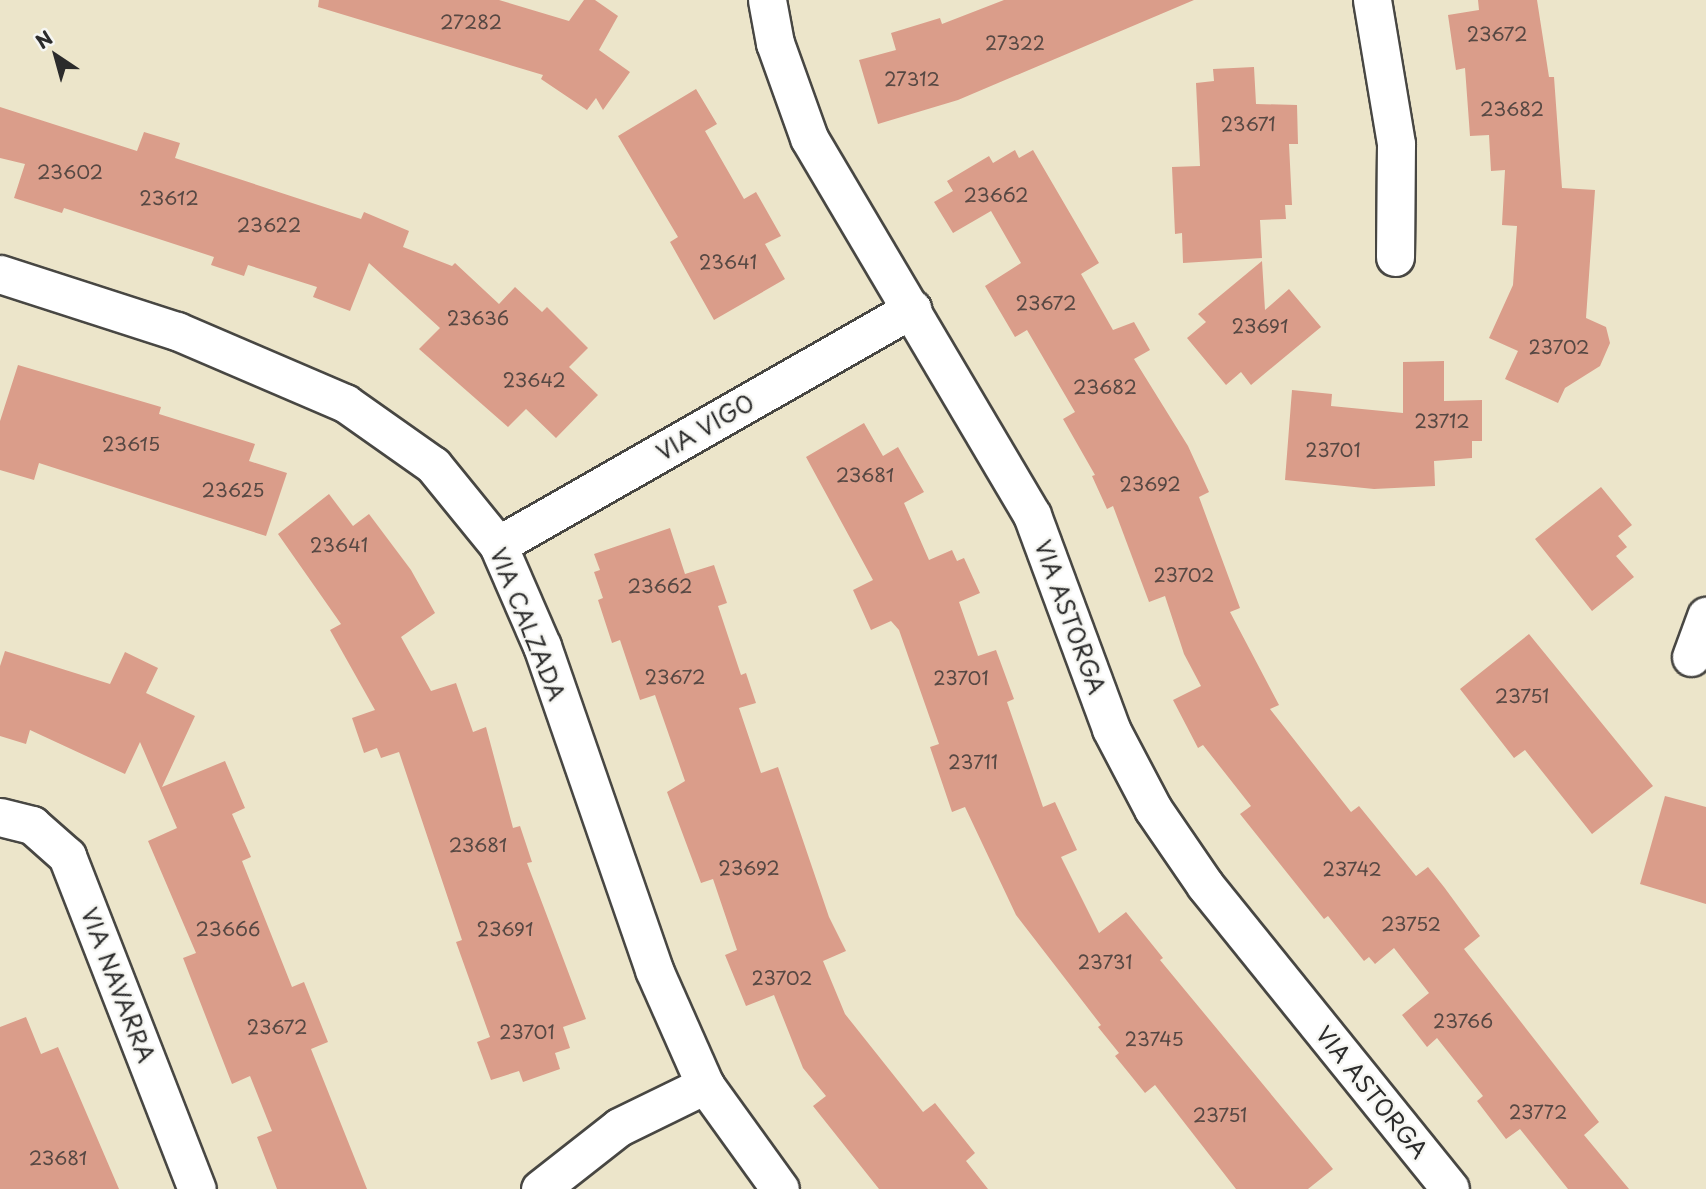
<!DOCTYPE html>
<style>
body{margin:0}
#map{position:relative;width:1706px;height:1189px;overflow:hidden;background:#ece5ca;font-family:"Playpen Sans",sans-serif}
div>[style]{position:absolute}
.building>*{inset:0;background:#da9d8a}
.roads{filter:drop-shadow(2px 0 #484743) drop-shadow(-2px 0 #484743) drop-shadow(0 2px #484743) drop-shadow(0 -2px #484743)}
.minor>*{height:37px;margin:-18.5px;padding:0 18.5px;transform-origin:18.5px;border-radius:18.5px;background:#fff}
span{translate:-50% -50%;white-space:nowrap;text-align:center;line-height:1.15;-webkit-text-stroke:5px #f6f6f2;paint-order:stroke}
.number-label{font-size:19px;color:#574843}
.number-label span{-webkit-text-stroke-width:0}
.street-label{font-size:23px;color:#2b2b2b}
.north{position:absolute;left:21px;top:21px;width:70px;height:70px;-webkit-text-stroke:5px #f6f6f2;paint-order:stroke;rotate:324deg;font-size:19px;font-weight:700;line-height:28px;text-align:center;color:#2b2b2b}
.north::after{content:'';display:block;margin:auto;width:24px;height:32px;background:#2b2b2b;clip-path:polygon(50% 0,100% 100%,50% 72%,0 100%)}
</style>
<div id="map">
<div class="building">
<div style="clip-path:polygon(319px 0,499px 0,569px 21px,584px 0,595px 0,618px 16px,599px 50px,630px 72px,603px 110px,596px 98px,587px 110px,541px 79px,543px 75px,318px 7px)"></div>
<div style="clip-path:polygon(1004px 0,1194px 0,958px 100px,878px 124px,859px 60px,896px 50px,891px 33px,940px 18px,942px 24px)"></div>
<div style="clip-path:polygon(1478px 0,1537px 0,1549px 77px,1554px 77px,1562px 188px,1595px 190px,1586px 318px,1606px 327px,1610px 343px,1600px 366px,1565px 388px,1558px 403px,1505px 379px,1518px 351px,1489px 338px,1513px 285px,1517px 226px,1502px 225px,1505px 170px,1491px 171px,1489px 135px,1470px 136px,1465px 68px,1456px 70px,1448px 15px,1479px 10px)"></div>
<div style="clip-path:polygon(1254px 67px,1256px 104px,1297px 105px,1298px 144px,1289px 144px,1292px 205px,1285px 205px,1286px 219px,1260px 220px,1262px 258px,1183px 263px,1182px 233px,1175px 234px,1172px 167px,1200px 166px,1196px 83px,1214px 81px,1213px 69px)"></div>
<div style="clip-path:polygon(696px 89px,717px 124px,705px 131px,744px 199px,756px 192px,781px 236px,765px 244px,785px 279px,714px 320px,670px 242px,678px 237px,618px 136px)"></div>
<div style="clip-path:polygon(0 107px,137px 151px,144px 132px,180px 143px,175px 158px,361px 219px,364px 212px,409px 231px,403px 247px,452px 266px,455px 263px,499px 304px,515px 287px,542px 312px,547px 307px,588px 348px,569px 367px,598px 395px,556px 438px,526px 409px,508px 427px,419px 349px,440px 328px,369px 263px,350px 311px,313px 297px,317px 287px,248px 265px,244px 276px,211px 265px,214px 257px,64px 208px,62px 213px,14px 198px,25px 164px,0 158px)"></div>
<div style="clip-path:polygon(1015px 150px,1019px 158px,1033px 150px,1099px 263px,1081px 274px,1113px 330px,1134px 322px,1150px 350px,1134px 359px,1188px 446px,1209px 492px,1199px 497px,1240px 608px,1230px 612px,1279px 705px,1270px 709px,1351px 812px,1359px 806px,1416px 876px,1428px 867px,1444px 887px,1480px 936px,1464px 949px,1599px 1122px,1584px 1135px,1629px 1189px,1568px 1189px,1520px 1129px,1506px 1139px,1477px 1101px,1483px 1096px,1437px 1038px,1427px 1047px,1402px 1015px,1429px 993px,1394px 948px,1375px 964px,1369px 957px,1364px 961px,1328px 916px,1324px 919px,1240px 814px,1251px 806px,1203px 745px,1198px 748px,1173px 700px,1201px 686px,1184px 654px,1165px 596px,1149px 602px,1113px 506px,1107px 509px,1092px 476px,1095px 475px,1063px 419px,1075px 412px,1027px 330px,1015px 337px,985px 286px,1021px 263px,991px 211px,953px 233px,934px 202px,953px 191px,947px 181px,989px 156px,993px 163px)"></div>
<div style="clip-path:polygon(1262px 261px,1265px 310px,1289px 289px,1321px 327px,1251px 385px,1241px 372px,1226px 385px,1187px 338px,1206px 322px,1198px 314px)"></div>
<div style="clip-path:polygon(1444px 361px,1444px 401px,1482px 400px,1482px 441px,1472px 441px,1472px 458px,1434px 461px,1435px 486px,1374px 489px,1285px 480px,1292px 390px,1332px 394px,1331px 406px,1403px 413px,1403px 362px)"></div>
<div style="clip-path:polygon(18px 365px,161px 407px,159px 414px,255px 444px,249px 461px,287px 473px,266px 536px,39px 463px,34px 480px,0 470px,0 421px)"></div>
<div style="clip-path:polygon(864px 423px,883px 456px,898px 447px,924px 492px,904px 503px,929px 560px,952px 550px,957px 561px,964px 558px,980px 593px,959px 602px,978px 656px,996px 650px,1014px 699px,1007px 702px,1043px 807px,1055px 802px,1077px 850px,1061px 857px,1099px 933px,1126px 912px,1163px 958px,1160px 960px,1333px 1169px,1308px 1189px,1236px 1189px,1155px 1085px,1145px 1093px,1115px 1056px,1119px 1053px,1098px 1027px,1101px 1025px,1016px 915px,965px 807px,952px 812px,930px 747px,939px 744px,899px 630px,891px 621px,871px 630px,853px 590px,873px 580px,806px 457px)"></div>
<div style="clip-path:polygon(1601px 487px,1632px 525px,1618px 536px,1627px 547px,1616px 556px,1634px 577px,1592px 611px,1535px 539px)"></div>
<div style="clip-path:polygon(329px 494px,353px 526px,369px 514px,411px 570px,435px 613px,401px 637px,431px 691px,456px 683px,473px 732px,486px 727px,513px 828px,520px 826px,532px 862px,527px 863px,586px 1019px,563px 1027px,570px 1048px,555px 1053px,560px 1069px,523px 1082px,519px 1071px,491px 1080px,477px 1042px,490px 1037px,456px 942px,462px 940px,399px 752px,381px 758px,377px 748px,364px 753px,352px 718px,375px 710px,330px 630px,341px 624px,278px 534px)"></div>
<div style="clip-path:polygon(670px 528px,685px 574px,714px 565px,727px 603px,718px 606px,741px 675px,746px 673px,756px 703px,739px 708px,761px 773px,778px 767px,829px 917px,846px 951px,823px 961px,845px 1014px,923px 1112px,935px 1103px,975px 1153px,966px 1161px,988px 1189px,879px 1189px,813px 1106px,826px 1096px,803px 1068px,774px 995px,746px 1006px,725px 955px,737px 950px,713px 879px,701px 883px,667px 792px,685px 781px,655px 695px,640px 700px,620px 640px,612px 643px,598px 600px,603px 598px,594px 572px,600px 570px,594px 554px)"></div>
<div style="clip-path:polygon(1529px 634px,1653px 786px,1592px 834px,1525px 750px,1514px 758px,1460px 689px)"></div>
<div style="clip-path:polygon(5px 651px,110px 684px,125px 652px,158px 668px,146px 693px,195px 716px,162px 787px,225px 761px,245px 808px,232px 814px,251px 857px,242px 861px,292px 987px,304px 982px,328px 1042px,311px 1049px,367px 1189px,277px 1189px,257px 1137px,272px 1131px,250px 1076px,232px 1084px,183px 958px,196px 953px,148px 841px,177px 828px,140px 742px,125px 774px,30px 730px,26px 744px,0 736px,0 666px)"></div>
<div style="clip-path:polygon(1665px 796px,1706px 807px,1706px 904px,1640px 884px)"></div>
<div style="clip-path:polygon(26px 1017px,41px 1054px,58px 1047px,119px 1189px,0 1189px,0 1027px)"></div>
</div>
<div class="roads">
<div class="minor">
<div style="left:767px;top:0;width:44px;rotate:79.5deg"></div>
<div style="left:775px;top:43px;width:101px;rotate:70.3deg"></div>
<div style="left:809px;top:138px;width:438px;rotate:59.4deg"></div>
<div style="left:1032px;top:515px;width:228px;rotate:69.7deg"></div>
<div style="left:1111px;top:729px;width:90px;rotate:62.3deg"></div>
<div style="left:1153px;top:809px;width:92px;rotate:55.6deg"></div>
<div style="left:1205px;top:885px;width:390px;rotate:51.1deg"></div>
<div style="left:1372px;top:0;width:146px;rotate:80.5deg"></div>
<div style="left:1396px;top:144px;width:113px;rotate:90.5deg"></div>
<div style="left:0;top:274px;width:186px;rotate:17.9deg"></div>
<div style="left:177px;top:331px;width:183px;rotate:23.2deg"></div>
<div style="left:345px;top:403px;width:108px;rotate:35.2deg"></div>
<div style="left:433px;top:465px;width:103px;rotate:50.9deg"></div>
<div style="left:498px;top:545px;width:110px;rotate:66.5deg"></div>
<div style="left:542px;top:646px;width:343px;rotate:70.9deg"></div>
<div style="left:654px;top:970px;width:126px;rotate:66.1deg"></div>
<div style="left:705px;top:1085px;width:128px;rotate:54.2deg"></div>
<div style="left:498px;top:545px;width:477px;rotate:-29.7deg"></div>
<div style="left:1691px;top:657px;width:44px;rotate:-69.9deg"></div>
<div style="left:0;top:817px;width:33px;rotate:14deg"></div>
<div style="left:32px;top:825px;width:47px;rotate:41.5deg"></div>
<div style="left:67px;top:856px;width:357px;rotate:68.7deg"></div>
<div style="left:540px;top:1189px;width:100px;rotate:-38.1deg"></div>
<div style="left:619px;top:1127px;width:96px;rotate:-26deg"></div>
</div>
</div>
<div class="number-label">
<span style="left:471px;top:22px">27282</span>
<span style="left:1497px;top:34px">23672</span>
<span style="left:1015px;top:43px">27322</span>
<span style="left:912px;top:79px">27312</span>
<span style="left:1512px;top:109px">23682</span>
<span style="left:1248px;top:124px">23671</span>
<span style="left:70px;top:172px">23602</span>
<span style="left:996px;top:195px">23662</span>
<span style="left:169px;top:198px">23612</span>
<span style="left:269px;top:225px">23622</span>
<span style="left:728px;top:262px">23641</span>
<span style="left:1046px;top:303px">23672</span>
<span style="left:478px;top:318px">23636</span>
<span style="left:1260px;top:326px">23691</span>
<span style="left:1559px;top:347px">23702</span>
<span style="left:534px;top:380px">23642</span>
<span style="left:1105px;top:387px">23682</span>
<span style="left:1442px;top:421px">23712</span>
<span style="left:131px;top:444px">23615</span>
<span style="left:1333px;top:450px">23701</span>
<span style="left:865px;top:475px">23681</span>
<span style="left:1150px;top:484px">23692</span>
<span style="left:233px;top:490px">23625</span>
<span style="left:339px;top:545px">23641</span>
<span style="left:1184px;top:575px">23702</span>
<span style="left:660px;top:586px">23662</span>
<span style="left:675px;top:677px">23672</span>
<span style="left:961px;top:678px">23701</span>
<span style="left:1522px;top:696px">23751</span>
<span style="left:973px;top:762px">23711</span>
<span style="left:478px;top:845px">23681</span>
<span style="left:749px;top:868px">23692</span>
<span style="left:1352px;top:869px">23742</span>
<span style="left:1411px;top:924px">23752</span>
<span style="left:228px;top:929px">23666</span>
<span style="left:505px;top:929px">23691</span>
<span style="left:1105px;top:962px">23731</span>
<span style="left:782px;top:978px">23702</span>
<span style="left:1463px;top:1021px">23766</span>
<span style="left:277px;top:1027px">23672</span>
<span style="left:527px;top:1032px">23701</span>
<span style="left:1154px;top:1039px">23745</span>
<span style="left:1538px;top:1112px">23772</span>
<span style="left:1220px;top:1115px">23751</span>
<span style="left:58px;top:1158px">23681</span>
</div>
<div class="street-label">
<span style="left:705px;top:427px;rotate:-30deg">VIA VIGO</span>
<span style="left:1070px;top:617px;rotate:70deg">VIA ASTORGA</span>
<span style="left:528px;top:624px;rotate:68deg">VIA CALZADA</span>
<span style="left:118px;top:985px;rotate:69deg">VIA NAVARRA</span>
<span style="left:1372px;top:1092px;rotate:51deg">VIA ASTORGA</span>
</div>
<div class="north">N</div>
</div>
